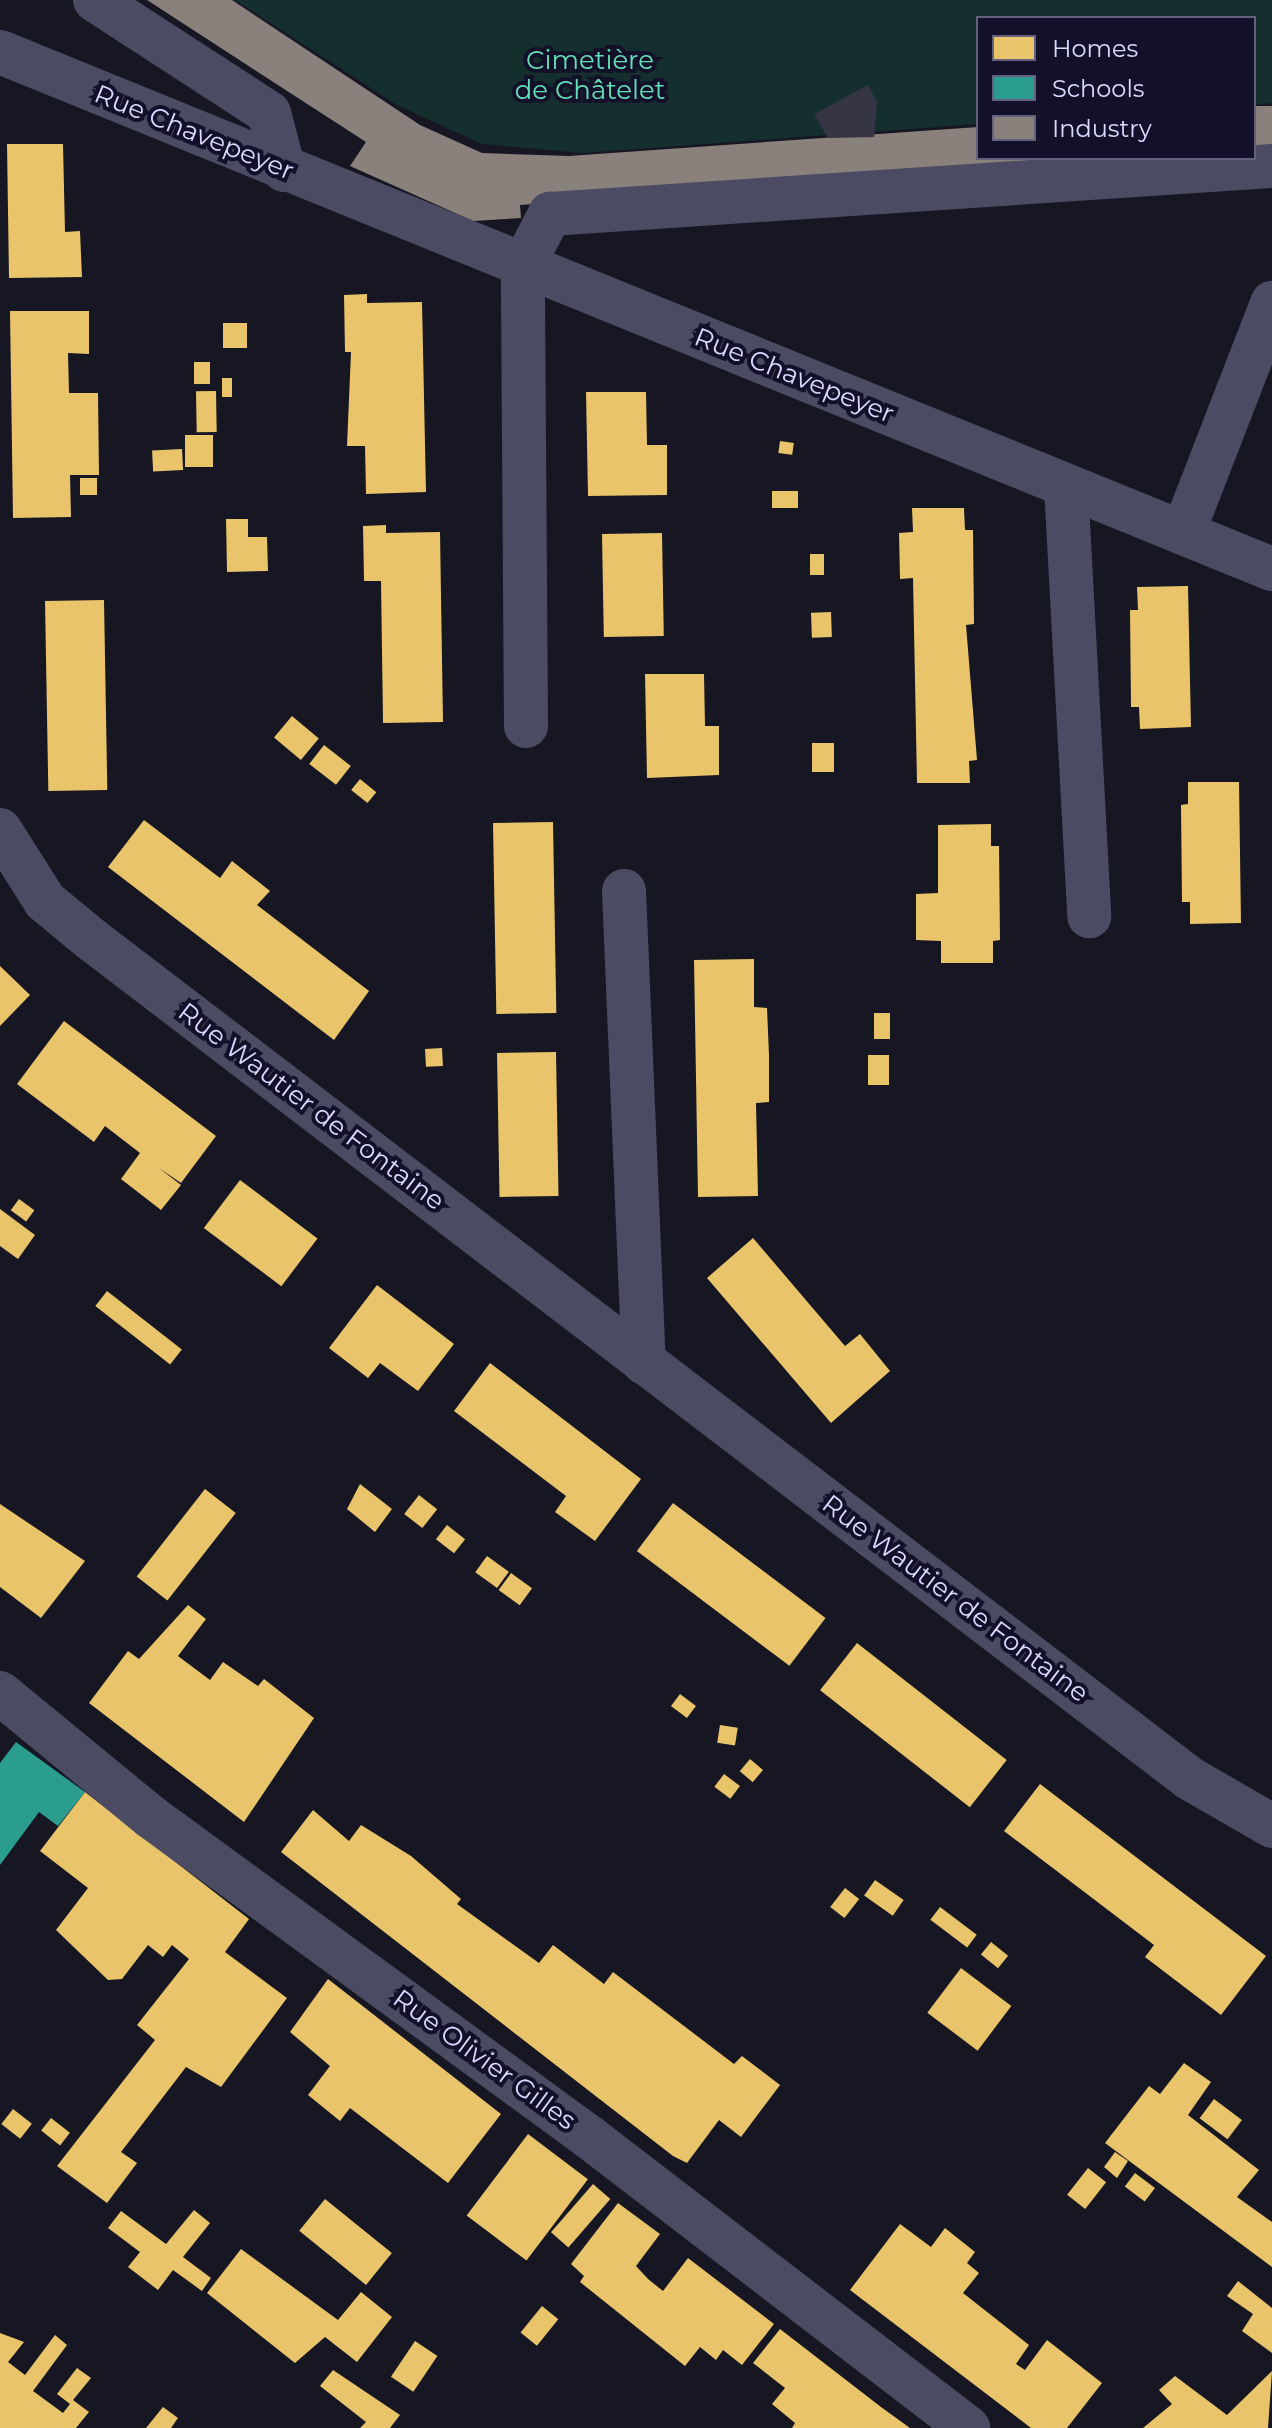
<!DOCTYPE html>
<meta charset="utf-8">
<style>
body{margin:0}
#map{position:relative;width:1272px;height:2428px;overflow:hidden;background:#171723;font-family:Montserrat,sans-serif}
div>[style]{position:absolute}
.green>*{inset:0;background:#142f2e}
.homes>*{inset:0;background:#e9c46a;transform-origin:0 0}
.schools>*{inset:0;background:#2a9d8f}
.industry>*{inset:0;background:#8a817c;transform-origin:0 0}
.building>*{inset:0;background:#363545}
.minor>*{height:44px;margin:-22px;padding:0 22px;transform-origin:22px;border-radius:22px;background:#4b4c64}
span{translate:-50% -50%;white-space:nowrap;text-align:center;line-height:1.15;-webkit-text-stroke:8px #131129;paint-order:stroke}
.park-label{font-size:26px;color:#65dfb7}
.street-label{font-size:26px;color:#dbd9ff}
.legend{position:absolute;left:976px;top:16px;width:280px;height:144px;box-sizing:border-box;background:#131129;border:2px solid #63617f;margin:0;padding:10px 14px;list-style:none;font-size:24px;color:#dbd9ff}
.legend li{display:flex;align-items:center;gap:16px;height:40px}
.legend b{width:40px;border:2px solid #63617f}
</style>
<div id="map">
<div class="green">
<div style="clip-path:polygon(235px 0,1272px 0,1272px 103px,1254px 105px,1254px 18px,978px 18px,978px 124px,581px 153px,482px 144px,397px 105px)"></div>
</div>
<div class="homes">
<div style="clip-path:polygon(7px 144px,63px 144px,65px 232px,80px 231px,82px 277px,9px 278px)"></div>
<div style="clip-path:polygon(367px 294px,367px 303px,422px 302px,426px 492px,366px 494px,365px 446px,347px 446px,351px 352px,345px 352px,344px 295px)"></div>
<div style="clip-path:polygon(10px 311px,89px 311px,89px 354px,68px 353px,69px 393px,98px 393px,99px 475px,70px 475px,71px 517px,13px 518px)"></div>
<div style="left:223px;top:323px;width:24px;height:25px"></div>
<div style="left:194px;top:362px;width:16px;height:22px"></div>
<div style="left:222px;top:378px;width:10px;height:19px"></div>
<div style="left:216px;top:391px;width:41px;height:20px;rotate:89deg"></div>
<div style="clip-path:polygon(586px 392px,646px 392px,647px 445px,667px 445px,667px 495px,588px 496px)"></div>
<div style="left:213px;top:435px;width:32px;height:28px;rotate:90deg"></div>
<div style="left:780px;top:441px;width:14px;height:12px;rotate:8deg"></div>
<div style="left:182px;top:449px;width:21px;height:30px;rotate:87deg"></div>
<div style="left:97px;top:478px;width:17px;height:17px;rotate:90deg"></div>
<div style="left:772px;top:491px;width:26px;height:17px"></div>
<div style="clip-path:polygon(912px 508px,964px 508px,965px 530px,973px 530px,974px 624px,966px 625px,977px 760px,969px 761px,970px 783px,917px 783px,913px 578px,900px 579px,899px 533px,913px 532px)"></div>
<div style="clip-path:polygon(226px 519px,248px 519px,248px 537px,267px 537px,268px 571px,227px 572px)"></div>
<div style="clip-path:polygon(386px 525px,386px 533px,440px 532px,443px 722px,383px 723px,381px 581px,364px 581px,363px 526px)"></div>
<div style="left:662px;top:533px;width:103px;height:60px;rotate:89deg"></div>
<div style="left:810px;top:554px;width:14px;height:21px"></div>
<div style="clip-path:polygon(1188px 586px,1191px 727px,1140px 729px,1139px 707px,1131px 707px,1130px 610px,1138px 610px,1137px 587px)"></div>
<div style="left:104px;top:600px;width:190px;height:59px;rotate:89deg"></div>
<div style="left:831px;top:612px;width:25px;height:20px;rotate:88deg"></div>
<div style="clip-path:polygon(645px 674px,704px 674px,705px 726px,719px 726px,719px 775px,647px 778px)"></div>
<div style="left:292px;top:716px;width:35px;height:28px;rotate:40deg"></div>
<div style="left:834px;top:743px;width:29px;height:22px;rotate:90deg"></div>
<div style="left:324px;top:745px;width:34px;height:24px;rotate:38deg"></div>
<div style="left:360px;top:779px;width:21px;height:14px;rotate:39deg"></div>
<div style="clip-path:polygon(1188px 782px,1239px 782px,1241px 923px,1190px 924px,1190px 902px,1182px 902px,1181px 805px,1188px 804px)"></div>
<div style="clip-path:polygon(144px 820px,220px 878px,232px 861px,270px 891px,257px 905px,369px 991px,334px 1040px,108px 867px)"></div>
<div style="left:553px;top:822px;width:191px;height:60px;rotate:89deg"></div>
<div style="clip-path:polygon(991px 824px,991px 846px,999px 846px,1000px 940px,993px 941px,993px 963px,941px 963px,941px 941px,916px 940px,916px 894px,938px 893px,938px 825px)"></div>
<div style="clip-path:polygon(754px 959px,754px 1007px,767px 1008px,769px 1055px,769px 1102px,756px 1103px,758px 1196px,698px 1197px,694px 960px)"></div>
<div style="clip-path:polygon(0 966px,30px 995px,0 1026px)"></div>
<div style="left:874px;top:1013px;width:16px;height:26px"></div>
<div style="clip-path:polygon(64px 1021px,216px 1136px,181px 1183px,159px 1168px,181px 1185px,161px 1210px,121px 1179px,140px 1153px,105px 1126px,94px 1142px,17px 1084px)"></div>
<div style="left:442px;top:1048px;width:18px;height:17px;rotate:87deg"></div>
<div style="left:556px;top:1052px;width:144px;height:59px;rotate:89deg"></div>
<div style="left:889px;top:1055px;width:30px;height:21px;rotate:90deg"></div>
<div style="left:240px;top:1180px;width:97px;height:60px;rotate:37deg"></div>
<div style="left:19px;top:1199px;width:19px;height:14px;rotate:36deg"></div>
<div style="clip-path:polygon(0 1209px,35px 1235px,18px 1259px,0 1246px)"></div>
<div style="clip-path:polygon(753px 1238px,845px 1346px,860px 1334px,890px 1371px,831px 1423px,707px 1278px)"></div>
<div style="clip-path:polygon(377px 1285px,454px 1344px,418px 1391px,380px 1363px,368px 1378px,329px 1348px)"></div>
<div style="left:107px;top:1291px;width:95px;height:19px;rotate:38deg"></div>
<div style="clip-path:polygon(490px 1363px,641px 1479px,595px 1541px,555px 1512px,566px 1496px,454px 1411px)"></div>
<div style="clip-path:polygon(360px 1484px,392px 1509px,375px 1532px,347px 1509px)"></div>
<div style="left:205px;top:1489px;width:39px;height:111px;rotate:38deg"></div>
<div style="left:419px;top:1495px;width:23px;height:24px;rotate:38deg"></div>
<div style="left:673px;top:1503px;width:191px;height:60px;rotate:37deg"></div>
<div style="clip-path:polygon(0 1504px,85px 1561px,41px 1618px,0 1587px)"></div>
<div style="left:447px;top:1525px;width:23px;height:18px;rotate:38deg"></div>
<div style="left:487px;top:1556px;width:27px;height:20px;rotate:36deg"></div>
<div style="left:511px;top:1573px;width:26px;height:21px;rotate:36deg"></div>
<div style="clip-path:polygon(188px 1605px,206px 1619px,178px 1656px,210px 1680px,223px 1662px,258px 1686px,264px 1679px,314px 1718px,244px 1822px,89px 1703px,128px 1651px,139px 1659px)"></div>
<div style="left:857px;top:1643px;width:190px;height:60px;rotate:38deg"></div>
<div style="left:680px;top:1694px;width:20px;height:15px;rotate:37deg"></div>
<div style="left:720px;top:1725px;width:18px;height:18px;rotate:9deg"></div>
<div style="left:750px;top:1759px;width:17px;height:16px;rotate:40deg"></div>
<div style="left:724px;top:1774px;width:20px;height:16px;rotate:37deg"></div>
<div style="clip-path:polygon(1040px 1784px,1266px 1956px,1221px 2015px,1145px 1957px,1154px 1945px,1004px 1831px)"></div>
<div style="clip-path:polygon(85px 1792px,249px 1919px,225px 1952px,287px 1998px,221px 2087px,186px 2067px,121px 2152px,137px 2163px,107px 2203px,57px 2166px,155px 2040px,137px 2025px,189px 1959px,172px 1945px,163px 1957px,148px 1945px,122px 1979px,108px 1980px,56px 1930px,88px 1888px,40px 1851px)"></div>
<div style="clip-path:polygon(313px 1810px,349px 1841px,361px 1825px,411px 1856px,461px 1899px,457px 1904px,539px 1963px,553px 1945px,604px 1984px,613px 1972px,734px 2064px,742px 2056px,780px 2085px,741px 2137px,719px 2120px,687px 2163px,673px 2156px,281px 1852px)"></div>
<div style="left:875px;top:1880px;width:35px;height:19px;rotate:35deg"></div>
<div style="left:845px;top:1888px;width:18px;height:24px;rotate:38deg"></div>
<div style="left:940px;top:1907px;width:46px;height:16px;rotate:37deg"></div>
<div style="left:991px;top:1942px;width:22px;height:16px;rotate:39deg"></div>
<div style="left:961px;top:1968px;width:63px;height:56px;rotate:37deg"></div>
<div style="clip-path:polygon(328px 1979px,501px 2114px,448px 2183px,350px 2108px,340px 2121px,308px 2095px,330px 2066px,290px 2032px)"></div>
<div style="clip-path:polygon(1184px 2063px,1211px 2082px,1188px 2115px,1259px 2170px,1237px 2197px,1272px 2222px,1272px 2267px,1105px 2143px,1149px 2086px,1160px 2094px)"></div>
<div style="left:1214px;top:2099px;width:35px;height:24px;rotate:37deg"></div>
<div style="left:13px;top:2109px;width:24px;height:19px;rotate:38deg"></div>
<div style="left:51px;top:2118px;width:24px;height:16px;rotate:38deg"></div>
<div style="left:528px;top:2134px;width:75px;height:102px;rotate:37deg"></div>
<div style="clip-path:polygon(1115px 2152px,1128px 2161px,1117px 2178px,1104px 2167px)"></div>
<div style="left:1088px;top:2168px;width:23px;height:34px;rotate:38deg"></div>
<div style="left:1135px;top:2173px;width:25px;height:17px;rotate:37deg"></div>
<div style="left:593px;top:2184px;width:23px;height:64px;rotate:41deg"></div>
<div style="left:325px;top:2199px;width:86px;height:41px;rotate:39deg"></div>
<div style="clip-path:polygon(618px 2203px,660px 2234px,636px 2266px,648px 2279px,663px 2291px,688px 2258px,774px 2324px,742px 2365px,723px 2350px,716px 2360px,700px 2347px,685px 2366px,580px 2282px,584px 2276px,571px 2264px)"></div>
<div style="clip-path:polygon(194px 2210px,210px 2223px,183px 2257px,211px 2278px,202px 2291px,173px 2270px,158px 2290px,128px 2267px,140px 2252px,108px 2228px,121px 2211px,166px 2244px)"></div>
<div style="clip-path:polygon(900px 2224px,931px 2247px,945px 2228px,975px 2252px,967px 2263px,979px 2273px,963px 2293px,1029px 2345px,1016px 2364px,1025px 2370px,1047px 2340px,1102px 2383px,1067px 2428px,1031px 2428px,850px 2290px)"></div>
<div style="clip-path:polygon(241px 2249px,338px 2320px,361px 2292px,392px 2317px,357px 2362px,325px 2337px,295px 2363px,207px 2293px)"></div>
<div style="clip-path:polygon(1238px 2281px,1272px 2308px,1272px 2353px,1242px 2331px,1253px 2314px,1227px 2296px)"></div>
<div style="left:542px;top:2306px;width:21px;height:34px;rotate:39deg"></div>
<div style="clip-path:polygon(780px 2329px,881px 2407px,910px 2428px,792px 2428px,795px 2423px,772px 2404px,785px 2388px,753px 2363px)"></div>
<div style="clip-path:polygon(0 2333px,24px 2342px,8px 2362px,25px 2375px,55px 2335px,67px 2345px,33px 2391px,63px 2413px,70px 2404px,57px 2394px,77px 2368px,91px 2378px,73px 2400px,89px 2412px,76px 2428px,0 2428px)"></div>
<div style="left:415px;top:2341px;width:27px;height:43px;rotate:34deg"></div>
<div style="clip-path:polygon(333px 2370px,400px 2415px,390px 2428px,360px 2428px,366px 2422px,320px 2386px)"></div>
<div style="clip-path:polygon(1272px 2371px,1268px 2428px,1143px 2428px,1172px 2404px,1159px 2390px,1175px 2376px,1227px 2415px)"></div>
<div style="clip-path:polygon(163px 2407px,178px 2418px,171px 2428px,146px 2428px)"></div>
</div>
<div class="schools">
<div style="clip-path:polygon(16px 1742px,85px 1792px,58px 1826px,39px 1812px,0 1865px,0 1763px)"></div>
</div>
<div class="industry">
<div style="clip-path:polygon(147px 0,232px 0,420px 125px,482px 153px,569px 156px,978px 127px,978px 158px,1161px 160px,520px 205px,521px 218px,473px 221px,350px 166px,366px 142px)"></div>
<div style="left:1272px;top:106px;width:46px;height:18px;rotate:90deg"></div>
</div>
<div class="building">
<div style="clip-path:polygon(868px 85px,877px 102px,874px 137px,828px 138px,814px 114px)"></div>
</div>
<div class="minor">
<div style="left:95px;top:0;width:207px;rotate:33deg"></div>
<div style="left:269px;top:113px;width:59px;rotate:75.3deg"></div>
<div style="left:0;top:52px;width:1373px;rotate:22.12deg"></div>
<div style="left:1066px;top:486px;width:431px;rotate:86.9deg"></div>
<div style="left:1183px;top:533px;width:247px;rotate:-68.8deg"></div>
<div style="left:526px;top:726px;width:460px;rotate:-90.4deg"></div>
<div style="left:523px;top:266px;width:59px;rotate:-62.6deg"></div>
<div style="left:550px;top:214px;width:724px;rotate:-3.8deg"></div>
<div style="left:0;top:830px;width:84px;rotate:57.6deg"></div>
<div style="left:45px;top:901px;width:60px;rotate:39.6deg"></div>
<div style="left:91px;top:939px;width:1382px;rotate:37.38deg"></div>
<div style="left:1189px;top:1778px;width:96px;rotate:30deg"></div>
<div style="left:624px;top:891px;width:472px;rotate:87.6deg"></div>
<div style="left:0;top:1693px;width:195px;rotate:39.4deg"></div>
<div style="left:151px;top:1817px;width:542px;rotate:36.15deg"></div>
<div style="left:589px;top:2137px;width:478px;rotate:37.5deg"></div>
</div>
<div class="park-label">
<span style="left:590px;top:76px">Cimetière<br>de Châtelet</span>
</div>
<div class="street-label">
<span style="left:194px;top:133px;rotate:22deg">Rue Chavepeyer</span>
<span style="left:794px;top:376px;rotate:22deg">Rue Chavepeyer</span>
<span style="left:311px;top:1107px;rotate:37deg">Rue Wautier de Fontaine</span>
<span style="left:955px;top:1599px;rotate:37deg">Rue Wautier de Fontaine</span>
<span style="left:484px;top:2060px;rotate:36deg">Rue Olivier Gilles</span>
</div>
<ul class="legend">
<li><b style="height:22px;background:#e9c46a"></b>Homes</li>
<li><b style="height:22px;background:#2a9d8f"></b>Schools</li>
<li><b style="height:22px;background:#8a817c"></b>Industry</li>
</ul>
</div>
